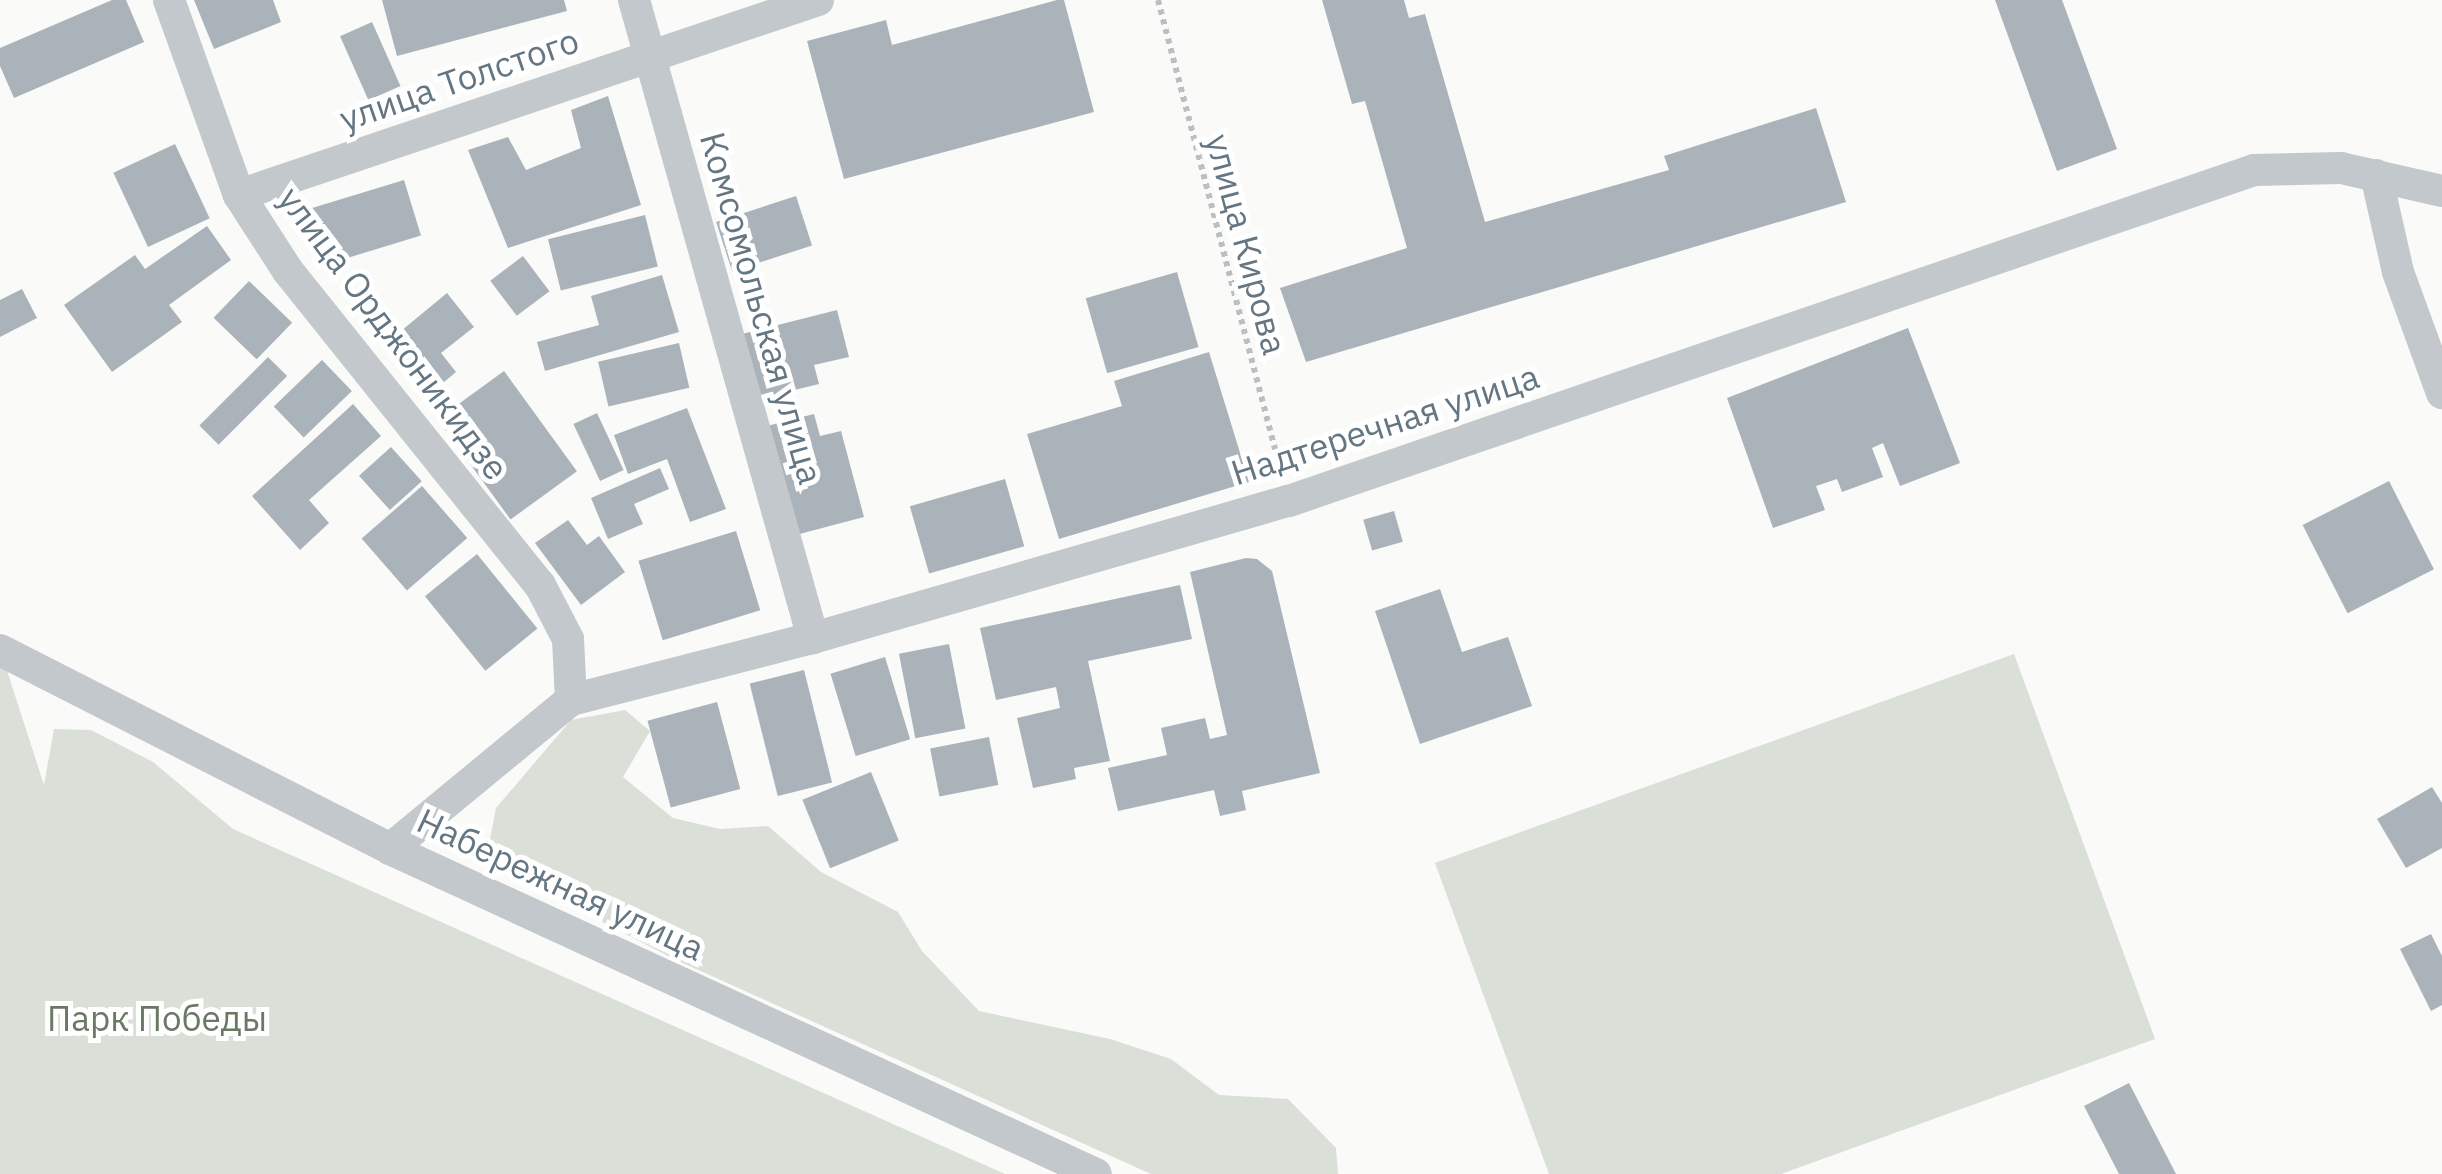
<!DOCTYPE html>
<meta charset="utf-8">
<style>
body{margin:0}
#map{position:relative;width:2442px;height:1174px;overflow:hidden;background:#fafaf8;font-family:"IBM Plex Sans",sans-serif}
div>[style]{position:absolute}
.green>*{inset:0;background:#dadfd7}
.building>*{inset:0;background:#aab3b9;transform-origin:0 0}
.path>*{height:6px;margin-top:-3px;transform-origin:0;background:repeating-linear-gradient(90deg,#bbbfc2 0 5px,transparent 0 10px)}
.minor>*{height:32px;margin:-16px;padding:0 16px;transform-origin:16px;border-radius:16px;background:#c3c8cc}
span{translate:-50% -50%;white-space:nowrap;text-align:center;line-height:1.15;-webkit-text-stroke:10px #fff;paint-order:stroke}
.street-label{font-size:35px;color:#657683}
.park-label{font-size:35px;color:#687a64}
</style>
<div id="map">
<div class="green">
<div style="clip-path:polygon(0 649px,44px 785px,54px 729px,91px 730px,153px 762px,233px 829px,1005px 1174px,0 1174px)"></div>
<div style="clip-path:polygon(2014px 654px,2155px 1039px,1781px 1174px,1549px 1174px,1435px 863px)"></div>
<div style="clip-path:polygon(625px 710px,650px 731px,623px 777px,673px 818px,720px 829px,768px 826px,821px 872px,898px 912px,922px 951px,979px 1011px,1110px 1039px,1171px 1059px,1219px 1095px,1288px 1099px,1336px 1148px,1338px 1174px,1151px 1174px,674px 959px,529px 884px,489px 844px,496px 808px,571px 720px)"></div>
</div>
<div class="building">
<div style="clip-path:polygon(112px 0,126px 0,144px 42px,14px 98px,0 66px,0 48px)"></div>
<div style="clip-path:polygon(194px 0,273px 0,281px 22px,214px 49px)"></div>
<div style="clip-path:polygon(382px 0,564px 0,567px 11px,397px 56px)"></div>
<div style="clip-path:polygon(1057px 0,1064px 0,1094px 112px,844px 179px,807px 41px,886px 20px,892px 45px)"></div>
<div style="clip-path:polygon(1322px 0,1404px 0,1409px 18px,1425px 14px,1485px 222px,1669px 170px,1664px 156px,1816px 108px,1846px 202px,1306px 362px,1280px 288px,1407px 248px,1365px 101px,1352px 104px)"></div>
<div style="clip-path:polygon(1995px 0,2062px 0,2117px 149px,2057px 171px)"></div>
<div style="left:372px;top:22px;width:70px;height:35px;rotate:66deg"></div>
<div style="clip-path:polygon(608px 96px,641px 205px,508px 248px,468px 150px,508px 137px,526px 170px,581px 148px,571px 110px)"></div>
<div style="left:175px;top:144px;width:82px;height:68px;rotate:65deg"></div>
<div style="left:404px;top:180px;width:58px;height:108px;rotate:73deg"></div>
<div style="left:796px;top:196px;width:52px;height:84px;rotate:72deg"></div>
<div style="left:645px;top:215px;width:53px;height:100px;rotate:76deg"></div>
<div style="clip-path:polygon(207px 226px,231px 260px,169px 305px,182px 322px,112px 372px,64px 305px,135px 255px,145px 269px)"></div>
<div style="left:523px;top:256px;width:44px;height:41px;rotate:53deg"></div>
<div style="left:1177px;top:272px;width:78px;height:95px;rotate:74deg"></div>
<div style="clip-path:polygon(662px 275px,679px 332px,545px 371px,537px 342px,599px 325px,591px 296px)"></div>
<div style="left:249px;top:281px;width:60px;height:51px;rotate:44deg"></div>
<div style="clip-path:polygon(22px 289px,37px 318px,0 337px,0 300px)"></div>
<div style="clip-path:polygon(447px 293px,474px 327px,441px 353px,456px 372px,426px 397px,384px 345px)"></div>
<div style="clip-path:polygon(837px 310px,849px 357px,814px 365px,819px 384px,758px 399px,742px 334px)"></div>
<div style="clip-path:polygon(1908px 328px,1960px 463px,1900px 486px,1883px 443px,1872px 448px,1883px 477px,1842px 492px,1837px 479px,1816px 486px,1825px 510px,1773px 528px,1727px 398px)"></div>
<div style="left:679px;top:343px;width:46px;height:83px;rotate:77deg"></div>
<div style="clip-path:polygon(1209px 352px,1249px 482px,1059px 539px,1027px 434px,1122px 406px,1114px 381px)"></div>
<div style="left:268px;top:357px;width:27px;height:97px;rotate:45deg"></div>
<div style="left:322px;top:360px;width:43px;height:67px;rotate:46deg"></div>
<div style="left:504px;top:371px;width:124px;height:82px;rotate:54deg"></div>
<div style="clip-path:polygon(353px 404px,381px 436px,309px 500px,329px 523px,300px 550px,252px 496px)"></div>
<div style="clip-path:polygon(687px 408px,726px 509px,690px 522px,667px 459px,628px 474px,614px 435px)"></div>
<div style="left:597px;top:413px;width:63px;height:26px;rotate:65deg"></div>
<div style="clip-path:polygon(814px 414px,820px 436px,841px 431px,864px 517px,792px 536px,763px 427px)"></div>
<div style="left:391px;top:447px;width:46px;height:43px;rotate:48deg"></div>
<div style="clip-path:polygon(660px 468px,669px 489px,634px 504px,643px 524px,608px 539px,591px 498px)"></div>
<div style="left:1005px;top:479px;width:70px;height:99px;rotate:74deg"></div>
<div style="left:2389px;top:481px;width:99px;height:97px;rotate:63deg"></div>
<div style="left:422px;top:486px;width:69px;height:80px;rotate:49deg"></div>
<div style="left:1394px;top:511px;width:32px;height:32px;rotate:74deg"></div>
<div style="clip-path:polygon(568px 520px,587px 545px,599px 536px,625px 572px,581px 605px,535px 543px)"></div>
<div style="left:736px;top:531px;width:83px;height:102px;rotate:73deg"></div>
<div style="left:477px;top:554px;width:96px;height:67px;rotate:51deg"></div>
<div style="clip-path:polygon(1246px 558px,1257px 559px,1272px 571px,1320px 773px,1242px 791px,1246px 810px,1220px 816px,1214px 790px,1118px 811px,1108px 768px,1167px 755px,1161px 728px,1205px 718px,1210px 739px,1227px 735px,1190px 572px)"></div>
<div style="clip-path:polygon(1180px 585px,1192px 639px,1088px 661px,1110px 761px,1074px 768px,1076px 779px,1033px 788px,1017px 718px,1060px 708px,1056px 687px,996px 700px,980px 628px)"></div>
<div style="clip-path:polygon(1440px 589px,1462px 652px,1508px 637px,1532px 706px,1420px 744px,1375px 611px)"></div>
<div style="left:949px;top:644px;width:86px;height:51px;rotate:79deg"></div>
<div style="left:885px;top:657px;width:86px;height:57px;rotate:73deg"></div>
<div style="left:804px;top:670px;width:116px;height:56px;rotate:76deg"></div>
<div style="left:717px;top:702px;width:90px;height:72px;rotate:75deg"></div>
<div style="left:989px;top:737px;width:49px;height:60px;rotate:79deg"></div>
<div style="left:871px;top:772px;width:74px;height:74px;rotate:68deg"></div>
<div style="clip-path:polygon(2432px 787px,2442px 803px,2442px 848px,2406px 868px,2377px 819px)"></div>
<div style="clip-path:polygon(2431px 934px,2442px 956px,2442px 1005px,2431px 1011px,2400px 949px)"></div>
<div style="clip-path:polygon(2129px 1083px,2176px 1174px,2119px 1174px,2084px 1106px)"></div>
</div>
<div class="path">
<div style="left:1158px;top:0;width:484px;rotate:75.4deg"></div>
</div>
<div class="minor">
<div style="left:169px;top:0;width:207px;rotate:70.3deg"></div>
<div style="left:239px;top:195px;width:90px;rotate:57.2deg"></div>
<div style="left:288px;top:271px;width:403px;rotate:51.3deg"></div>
<div style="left:540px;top:585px;width:61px;rotate:62.6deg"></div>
<div style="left:568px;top:639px;width:61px;rotate:87.2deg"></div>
<div style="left:634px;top:0;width:663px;rotate:74.33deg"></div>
<div style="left:2376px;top:175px;width:99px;rotate:77.2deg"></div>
<div style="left:2398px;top:272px;width:129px;rotate:70deg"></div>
<div style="left:239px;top:195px;width:611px;rotate:-18.61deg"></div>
<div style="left:0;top:650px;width:438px;rotate:27deg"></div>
<div style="left:390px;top:849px;width:777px;rotate:24.72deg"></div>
<div style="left:390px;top:849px;width:234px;rotate:-39.5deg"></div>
<div style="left:571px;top:700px;width:250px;rotate:-14.4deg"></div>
<div style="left:813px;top:638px;width:495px;rotate:-16.1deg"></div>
<div style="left:1289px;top:501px;width:1020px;rotate:-18.93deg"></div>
<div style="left:2254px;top:170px;width:87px;rotate:-1.3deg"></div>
<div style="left:2341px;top:168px;width:104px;rotate:12.8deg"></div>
</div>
<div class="street-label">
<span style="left:459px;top:79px;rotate:-19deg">улица Толстого</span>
<span style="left:1247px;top:244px;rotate:75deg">улица Кирова</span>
<span style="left:762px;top:308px;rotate:74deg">Комсомольская улица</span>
<span style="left:394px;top:333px;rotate:53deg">улица Орджоникидзе</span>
<span style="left:1385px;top:424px;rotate:-18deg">Надтеречная улица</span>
<span style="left:561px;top:884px;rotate:25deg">Набережная улица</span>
</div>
<div class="park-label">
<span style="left:157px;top:1018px">Парк Победы</span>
</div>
</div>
